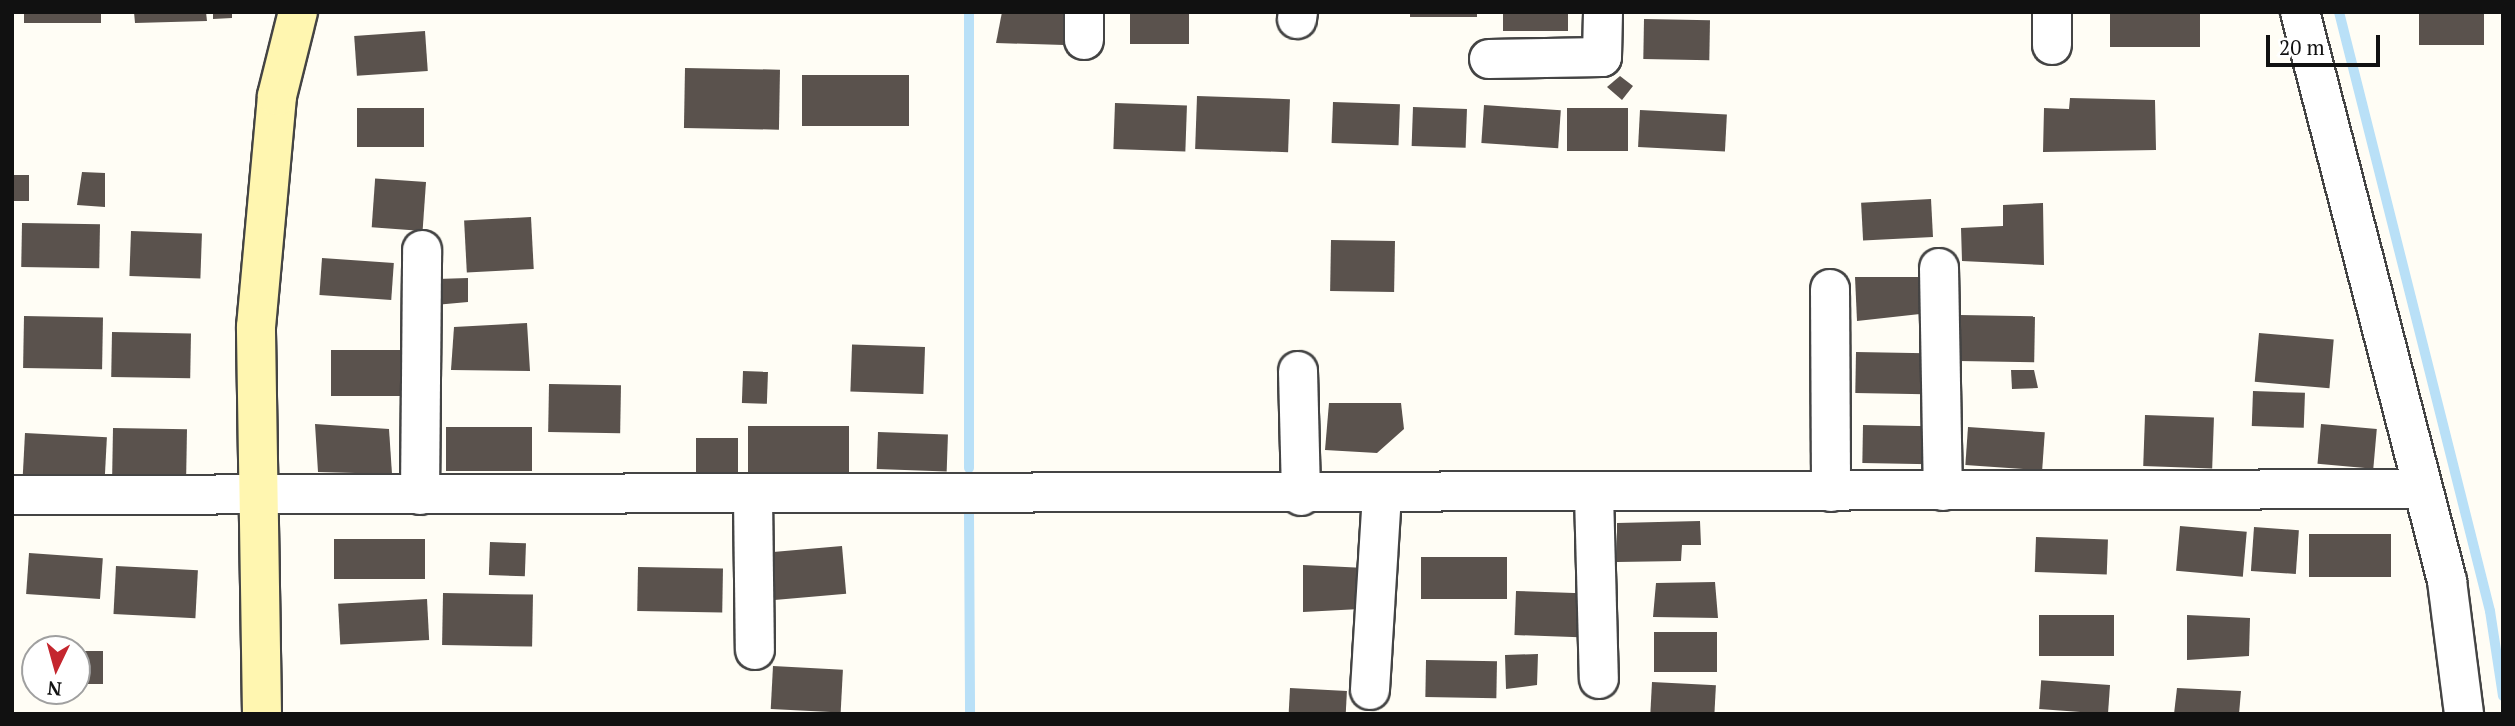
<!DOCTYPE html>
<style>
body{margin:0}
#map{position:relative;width:2515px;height:726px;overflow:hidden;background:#fffdf5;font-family:"PT Serif",serif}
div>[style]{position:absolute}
.stream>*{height:10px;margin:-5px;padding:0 5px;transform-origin:5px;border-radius:5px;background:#b9e0f7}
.building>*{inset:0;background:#5a524d;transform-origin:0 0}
.roads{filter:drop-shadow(2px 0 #444) drop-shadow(-2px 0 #444) drop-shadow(0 2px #444) drop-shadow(0 -2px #444)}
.street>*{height:38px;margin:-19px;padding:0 19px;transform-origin:19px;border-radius:19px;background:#fff}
.secondary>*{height:38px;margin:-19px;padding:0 19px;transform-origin:19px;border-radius:19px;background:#fff6b0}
span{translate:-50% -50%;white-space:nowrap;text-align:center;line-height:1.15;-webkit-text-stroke:7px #fff;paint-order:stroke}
.frame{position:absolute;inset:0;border:14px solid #111;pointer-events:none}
.north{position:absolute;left:21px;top:635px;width:70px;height:70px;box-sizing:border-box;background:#fff;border:2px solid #a0a0a0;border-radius:50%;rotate:185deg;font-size:19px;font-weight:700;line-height:28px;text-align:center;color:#111}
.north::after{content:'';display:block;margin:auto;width:24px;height:32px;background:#c4262e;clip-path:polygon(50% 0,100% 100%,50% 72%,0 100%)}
.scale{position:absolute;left:2266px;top:35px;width:114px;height:32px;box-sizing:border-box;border:4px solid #111;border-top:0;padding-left:9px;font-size:21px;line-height:24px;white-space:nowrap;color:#111;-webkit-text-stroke:5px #fff;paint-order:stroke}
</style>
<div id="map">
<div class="stream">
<div style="left:2339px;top:12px;width:618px;rotate:75.85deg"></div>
<div style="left:2490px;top:611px;width:86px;rotate:81.3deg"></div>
<div style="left:969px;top:468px;width:456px;rotate:-90deg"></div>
<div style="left:969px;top:513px;width:201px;rotate:89.7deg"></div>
</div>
<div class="building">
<div style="left:24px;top:12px;width:77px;height:11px"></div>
<div style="clip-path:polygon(134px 12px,206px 12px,207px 21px,135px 23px)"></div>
<div style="clip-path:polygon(213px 12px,232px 12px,232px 18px,213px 19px)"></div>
<div style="clip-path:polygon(1002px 12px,1067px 12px,1064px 45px,996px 43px)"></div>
<div style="left:1130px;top:12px;width:59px;height:32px"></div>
<div style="left:1410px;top:12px;width:67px;height:5px"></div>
<div style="left:1503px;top:12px;width:65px;height:19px"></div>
<div style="left:2110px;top:12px;width:90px;height:35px"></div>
<div style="left:2419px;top:12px;width:65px;height:33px"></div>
<div style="left:1644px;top:19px;width:66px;height:40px;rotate:1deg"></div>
<div style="left:425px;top:31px;width:40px;height:71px;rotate:86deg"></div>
<div style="left:685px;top:68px;width:95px;height:60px;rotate:1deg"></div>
<div style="left:802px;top:75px;width:107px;height:51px"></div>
<div style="clip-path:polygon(1620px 76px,1633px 86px,1622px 100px,1607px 87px)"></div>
<div style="left:1197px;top:96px;width:93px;height:53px;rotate:2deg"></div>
<div style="clip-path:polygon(2070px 98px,2155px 100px,2156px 150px,2043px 152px,2044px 108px,2069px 109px)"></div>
<div style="left:1333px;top:102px;width:67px;height:41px;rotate:2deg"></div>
<div style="left:1115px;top:103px;width:72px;height:46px;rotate:2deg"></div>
<div style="left:1484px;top:105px;width:77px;height:38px;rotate:4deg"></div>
<div style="left:1413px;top:107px;width:54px;height:39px;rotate:2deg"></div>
<div style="left:357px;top:108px;width:67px;height:39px"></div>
<div style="left:1567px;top:108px;width:61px;height:43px"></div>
<div style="left:1640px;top:110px;width:87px;height:37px;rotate:3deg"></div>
<div style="clip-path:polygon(82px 172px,105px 173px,105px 207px,77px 205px)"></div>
<div style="left:12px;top:175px;width:17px;height:26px"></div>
<div style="left:426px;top:182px;width:49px;height:51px;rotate:94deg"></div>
<div style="left:1931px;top:199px;width:38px;height:70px;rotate:87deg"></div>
<div style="clip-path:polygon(2043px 203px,2044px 265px,1962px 261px,1961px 228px,2003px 226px,2003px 205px)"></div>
<div style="left:531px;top:217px;width:52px;height:67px;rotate:87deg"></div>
<div style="left:22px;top:223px;width:78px;height:44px;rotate:1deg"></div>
<div style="left:131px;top:231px;width:71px;height:45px;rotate:2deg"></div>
<div style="left:1395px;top:241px;width:51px;height:64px;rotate:91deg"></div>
<div style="left:322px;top:258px;width:72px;height:37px;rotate:4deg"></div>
<div style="clip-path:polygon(1855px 277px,1927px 277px,1929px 313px,1857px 321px)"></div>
<div style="clip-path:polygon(468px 278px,468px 302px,435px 305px,437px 279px)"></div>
<div style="left:1960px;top:315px;width:75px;height:46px;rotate:1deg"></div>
<div style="left:24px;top:316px;width:79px;height:52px;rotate:1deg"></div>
<div style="clip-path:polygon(527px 323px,530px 371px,451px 370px,454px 327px)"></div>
<div style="left:112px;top:332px;width:79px;height:45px;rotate:1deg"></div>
<div style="left:2259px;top:333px;width:75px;height:49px;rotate:5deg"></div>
<div style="left:925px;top:347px;width:47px;height:73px;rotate:92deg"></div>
<div style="left:331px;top:350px;width:77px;height:46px"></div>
<div style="left:1856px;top:352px;width:70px;height:41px;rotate:1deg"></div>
<div style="clip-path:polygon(2011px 370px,2034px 370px,2038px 388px,2012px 389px)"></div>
<div style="left:743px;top:371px;width:25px;height:32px;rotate:2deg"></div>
<div style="left:549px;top:384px;width:72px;height:48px;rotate:1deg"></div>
<div style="left:2253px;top:391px;width:52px;height:35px;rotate:2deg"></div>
<div style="clip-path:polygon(1329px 403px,1401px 403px,1404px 429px,1377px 453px,1325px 450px)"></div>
<div style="left:2145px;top:415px;width:69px;height:51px;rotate:2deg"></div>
<div style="clip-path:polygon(315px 424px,389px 429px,392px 474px,318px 472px)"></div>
<div style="left:2321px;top:424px;width:56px;height:40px;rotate:5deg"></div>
<div style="left:1863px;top:425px;width:68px;height:38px;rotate:1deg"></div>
<div style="left:748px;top:426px;width:101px;height:46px"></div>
<div style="left:446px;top:427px;width:86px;height:44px"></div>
<div style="left:1968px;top:427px;width:77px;height:38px;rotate:4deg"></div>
<div style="left:113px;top:428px;width:74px;height:46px;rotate:1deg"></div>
<div style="left:878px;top:432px;width:70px;height:37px;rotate:2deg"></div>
<div style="left:25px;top:433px;width:82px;height:42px;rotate:3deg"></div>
<div style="left:696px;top:438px;width:42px;height:37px"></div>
<div style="clip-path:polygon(1700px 521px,1701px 545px,1682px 545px,1681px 561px,1617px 562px,1617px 523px)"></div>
<div style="left:2180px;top:526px;width:67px;height:45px;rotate:5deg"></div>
<div style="left:2254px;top:527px;width:45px;height:44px;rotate:4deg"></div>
<div style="left:2391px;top:534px;width:43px;height:82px;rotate:90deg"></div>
<div style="left:2036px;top:537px;width:72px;height:35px;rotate:2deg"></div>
<div style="left:425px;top:539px;width:40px;height:91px;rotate:90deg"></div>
<div style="left:490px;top:542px;width:36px;height:33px;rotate:2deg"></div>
<div style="left:842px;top:546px;width:48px;height:72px;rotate:85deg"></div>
<div style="left:29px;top:553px;width:74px;height:41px;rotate:4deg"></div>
<div style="left:1421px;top:557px;width:86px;height:42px"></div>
<div style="clip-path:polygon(1303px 565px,1366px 568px,1360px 609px,1303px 612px)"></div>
<div style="left:116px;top:566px;width:82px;height:48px;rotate:3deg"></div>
<div style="left:638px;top:567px;width:85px;height:44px;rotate:1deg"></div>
<div style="clip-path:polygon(1715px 582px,1718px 618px,1653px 617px,1656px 583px)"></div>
<div style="left:1516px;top:591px;width:65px;height:44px;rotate:2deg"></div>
<div style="left:443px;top:593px;width:90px;height:52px;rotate:1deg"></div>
<div style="left:427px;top:599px;width:41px;height:89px;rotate:87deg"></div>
<div style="left:2039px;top:615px;width:75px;height:41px"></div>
<div style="clip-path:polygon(2187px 615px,2250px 618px,2249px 656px,2187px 660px)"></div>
<div style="left:1654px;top:632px;width:63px;height:40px"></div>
<div style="left:28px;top:650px;width:7px;height:35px"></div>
<div style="left:77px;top:651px;width:26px;height:33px"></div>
<div style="clip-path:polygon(1538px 654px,1537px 685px,1506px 689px,1505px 655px)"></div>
<div style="left:1426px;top:660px;width:71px;height:37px;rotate:1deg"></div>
<div style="left:773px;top:666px;width:70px;height:43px;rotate:3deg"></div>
<div style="left:1652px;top:682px;width:64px;height:32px;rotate:3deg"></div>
<div style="left:2110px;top:685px;width:29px;height:69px;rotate:94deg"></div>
<div style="left:1290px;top:688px;width:57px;height:26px;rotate:3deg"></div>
<div style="clip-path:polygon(2177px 688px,2241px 691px,2239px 714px,2174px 714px)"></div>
</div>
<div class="roads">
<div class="street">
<div style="left:2300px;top:12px;width:588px;rotate:75.51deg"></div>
<div style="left:2447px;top:581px;width:134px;rotate:82.7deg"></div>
<div style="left:1297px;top:19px;width:7px;rotate:-82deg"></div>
<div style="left:1084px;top:40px;width:28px;rotate:-90deg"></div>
<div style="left:2052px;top:45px;width:33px;rotate:-90deg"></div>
<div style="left:1489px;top:59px;width:113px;rotate:-1deg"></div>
<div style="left:1602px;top:57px;width:45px;rotate:-88.7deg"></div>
<div style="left:1939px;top:268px;width:223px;rotate:89deg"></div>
<div style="left:1830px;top:289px;width:203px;rotate:89.7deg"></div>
<div style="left:1298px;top:371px;width:125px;rotate:88.6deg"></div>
<div style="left:1594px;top:494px;width:185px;rotate:88.5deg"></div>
<div style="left:12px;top:495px;width:2410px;rotate:-0.14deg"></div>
<div style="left:420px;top:495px;width:245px;rotate:-89.5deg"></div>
<div style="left:753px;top:497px;width:153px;rotate:89.3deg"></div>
<div style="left:1370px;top:690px;width:195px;rotate:-86.5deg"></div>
</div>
<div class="secondary">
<div style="left:262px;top:714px;width:387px;rotate:-90.9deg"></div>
<div style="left:256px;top:327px;width:232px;rotate:-84.8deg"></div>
<div style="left:277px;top:96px;width:87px;rotate:-76deg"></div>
</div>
</div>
<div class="frame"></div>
<div class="north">N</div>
<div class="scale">20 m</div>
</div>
